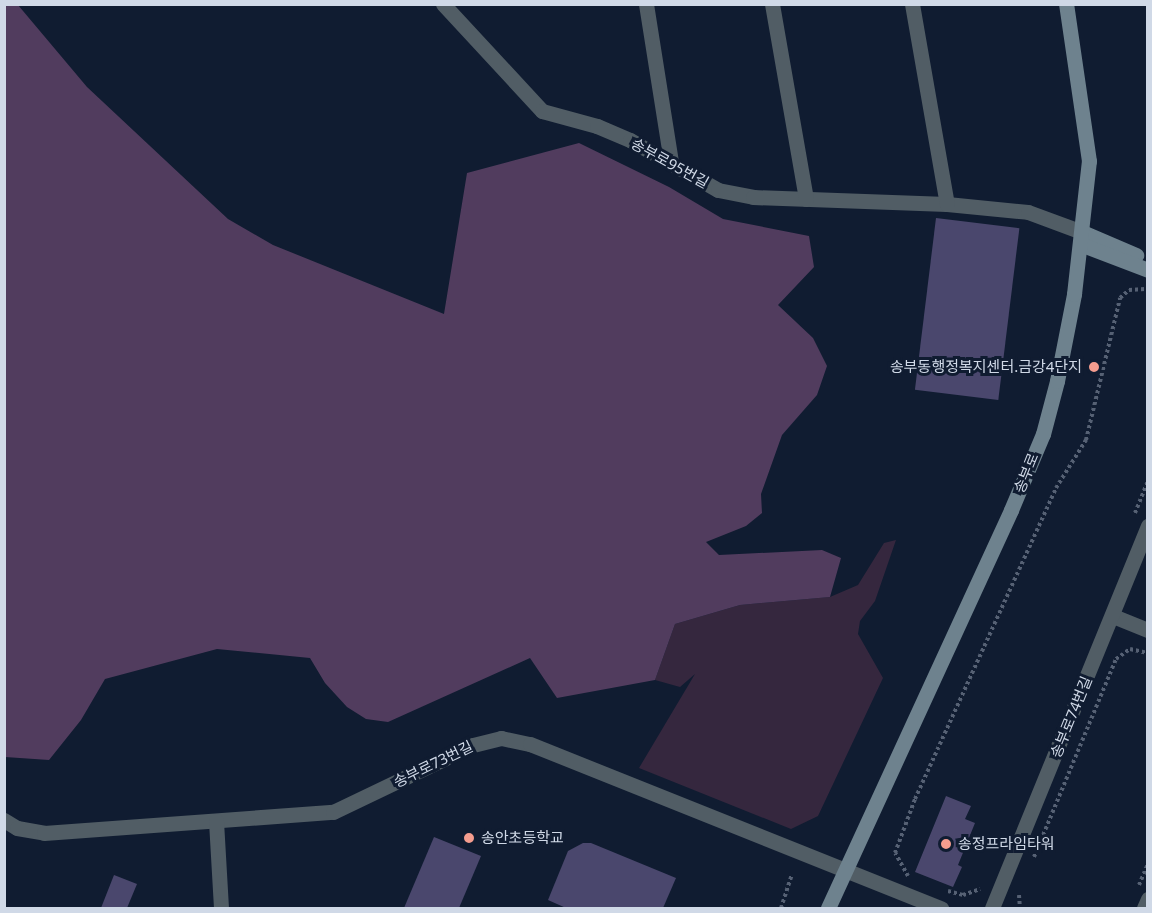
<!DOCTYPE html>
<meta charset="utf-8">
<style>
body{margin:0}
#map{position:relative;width:1152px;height:913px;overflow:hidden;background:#101c31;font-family:"Noto Sans","Noto Sans KR",sans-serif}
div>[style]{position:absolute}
.green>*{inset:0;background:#35273e}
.forest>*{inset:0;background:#513c5e}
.building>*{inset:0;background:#4a476d;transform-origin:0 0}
.path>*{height:4px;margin-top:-2px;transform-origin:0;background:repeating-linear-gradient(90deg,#566174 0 3px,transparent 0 6px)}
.street>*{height:15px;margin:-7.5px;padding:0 7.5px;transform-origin:7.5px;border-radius:7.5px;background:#515d65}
.secondary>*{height:15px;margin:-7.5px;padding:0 7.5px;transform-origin:7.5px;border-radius:7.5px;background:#6e828e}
.dots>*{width:16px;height:16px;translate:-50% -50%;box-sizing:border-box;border:3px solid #101c31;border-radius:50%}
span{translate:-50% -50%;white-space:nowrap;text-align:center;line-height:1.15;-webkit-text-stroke:6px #101c31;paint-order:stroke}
.street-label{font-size:15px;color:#d0d9e7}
.poi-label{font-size:15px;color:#d0d9e7}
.right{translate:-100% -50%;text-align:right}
.left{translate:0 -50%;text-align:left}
.frame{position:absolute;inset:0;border:6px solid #d0d9e7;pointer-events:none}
</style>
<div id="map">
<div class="green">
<div style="clip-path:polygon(896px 540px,875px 601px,860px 621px,858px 634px,883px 678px,818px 816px,791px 829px,639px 768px,695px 674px,680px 687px,655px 680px,675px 624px,740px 605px,830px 597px,858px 585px,884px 543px)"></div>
</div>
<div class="forest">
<div style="clip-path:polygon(4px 5px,18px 5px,87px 87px,228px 219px,273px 245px,444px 314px,467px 173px,579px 143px,669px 187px,723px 219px,809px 236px,814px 267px,778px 305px,813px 338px,827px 366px,817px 395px,782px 435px,761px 494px,762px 513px,746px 526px,706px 542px,719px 555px,822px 550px,841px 558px,830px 597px,740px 605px,675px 624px,655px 680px,557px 698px,530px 658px,388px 722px,366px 719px,347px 707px,325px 683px,310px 658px,217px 649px,105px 679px,81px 720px,49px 760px,5px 757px)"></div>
</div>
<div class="building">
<div style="left:936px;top:218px;width:84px;height:173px;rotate:7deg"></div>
<div style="clip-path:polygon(946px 796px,971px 806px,965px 819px,975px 823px,958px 865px,962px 867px,953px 887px,915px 872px)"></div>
<div style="clip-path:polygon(434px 837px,481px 856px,459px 908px,404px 908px)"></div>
<div style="clip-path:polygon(583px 843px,591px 843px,676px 878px,663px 908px,566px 908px,548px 900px,568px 851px)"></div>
<div style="clip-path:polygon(114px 875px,137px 884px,127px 908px,101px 908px)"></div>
</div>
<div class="path">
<div style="left:1135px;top:513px;width:35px;rotate:-68deg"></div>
<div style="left:1148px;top:581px;width:14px;rotate:90deg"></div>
<div style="left:1034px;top:857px;width:214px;rotate:-67.5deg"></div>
<div style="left:1116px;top:659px;width:17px;rotate:-36deg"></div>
<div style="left:1130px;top:649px;width:18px;rotate:13deg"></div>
<div style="left:908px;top:876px;width:26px;rotate:-119deg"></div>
<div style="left:895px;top:853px;width:58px;rotate:-69.7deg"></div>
<div style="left:915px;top:799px;width:341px;rotate:-65.6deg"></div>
<div style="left:1056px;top:488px;width:57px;rotate:-58deg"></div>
<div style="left:1086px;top:440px;width:146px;rotate:-76.5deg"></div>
<div style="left:1120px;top:298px;width:12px;rotate:-42deg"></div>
<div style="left:1129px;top:290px;width:16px;rotate:-4deg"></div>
<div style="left:1139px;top:885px;width:23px;rotate:-67deg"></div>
<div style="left:948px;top:891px;width:16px;rotate:15deg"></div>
<div style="left:963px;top:895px;width:18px;rotate:-19deg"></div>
<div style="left:1019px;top:895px;width:13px;rotate:86deg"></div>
<div style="left:781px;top:908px;width:35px;rotate:-72deg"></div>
</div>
<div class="street">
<div style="left:443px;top:4px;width:146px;rotate:47.2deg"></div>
<div style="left:542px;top:111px;width:57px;rotate:15.3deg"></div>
<div style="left:597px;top:126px;width:36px;rotate:23deg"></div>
<div style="left:630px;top:140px;width:101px;rotate:29.6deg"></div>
<div style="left:718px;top:190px;width:36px;rotate:11deg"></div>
<div style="left:753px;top:197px;width:194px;rotate:2.1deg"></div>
<div style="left:947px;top:204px;width:81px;rotate:5.6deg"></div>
<div style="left:1028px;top:212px;width:58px;rotate:20.3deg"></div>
<div style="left:646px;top:4px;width:160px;rotate:81deg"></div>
<div style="left:772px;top:4px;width:198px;rotate:80.1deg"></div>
<div style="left:912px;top:4px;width:203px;rotate:80.1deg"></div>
<div style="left:1113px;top:616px;width:38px;rotate:22deg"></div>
<div style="left:4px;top:820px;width:15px;rotate:32deg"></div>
<div style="left:17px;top:828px;width:27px;rotate:10deg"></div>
<div style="left:44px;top:833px;width:290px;rotate:-4.2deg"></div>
<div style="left:333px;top:812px;width:155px;rotate:-25.6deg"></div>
<div style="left:473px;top:745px;width:29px;rotate:-14deg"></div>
<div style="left:501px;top:738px;width:30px;rotate:12deg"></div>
<div style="left:530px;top:744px;width:443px;rotate:21.8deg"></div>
<div style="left:216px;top:821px;width:87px;rotate:86.7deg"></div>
<div style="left:992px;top:908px;width:413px;rotate:-67.8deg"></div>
<div style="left:1144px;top:908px;width:10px;rotate:-66deg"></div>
</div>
<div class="secondary">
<div style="left:1082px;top:232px;width:59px;rotate:23.1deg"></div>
<div style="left:1080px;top:244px;width:73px;rotate:20.9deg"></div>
<div style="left:828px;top:908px;width:438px;rotate:-65.3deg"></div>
<div style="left:1011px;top:510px;width:82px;rotate:-67.2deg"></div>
<div style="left:1043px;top:434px;width:55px;rotate:-75.2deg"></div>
<div style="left:1057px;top:381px;width:89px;rotate:-78.9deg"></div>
<div style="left:1074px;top:294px;width:134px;rotate:-83.6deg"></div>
<div style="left:1089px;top:161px;width:159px;rotate:-98.3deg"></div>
</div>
<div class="dots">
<div style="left:1094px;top:367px;background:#f59d8f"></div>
<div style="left:469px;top:838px;background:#f59d8f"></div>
<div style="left:946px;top:844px;background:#f59d8f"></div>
</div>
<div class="street-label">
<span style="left:670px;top:163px;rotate:29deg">송부로95번길</span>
<span style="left:1026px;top:473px;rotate:-68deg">송부로</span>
<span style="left:1071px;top:717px;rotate:-68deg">송부로74번길</span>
<span style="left:433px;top:764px;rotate:-26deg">송부로73번길</span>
</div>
<div class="poi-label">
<span class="right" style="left:1082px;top:367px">송부동행정복지센터.금강4단지</span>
<span class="left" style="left:481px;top:838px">송안초등학교</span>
<span class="left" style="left:958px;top:844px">송정프라임타워</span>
</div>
<div class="frame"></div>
</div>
